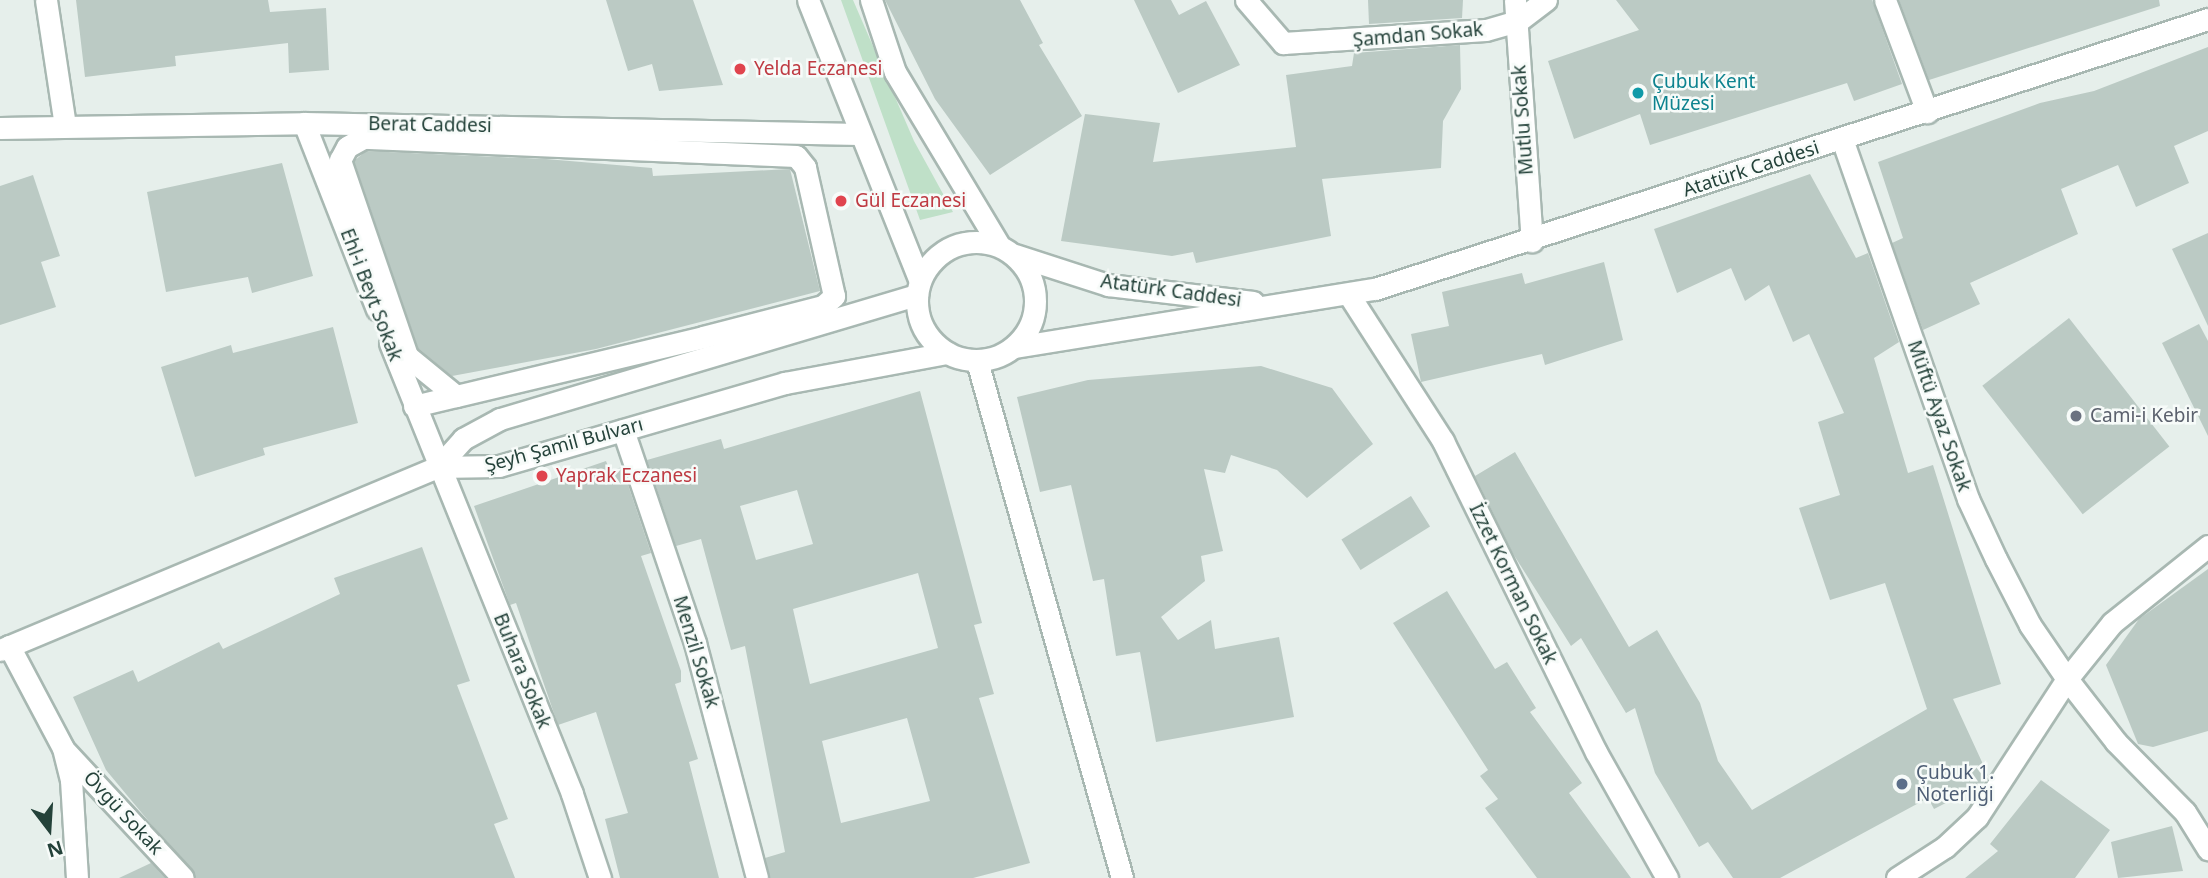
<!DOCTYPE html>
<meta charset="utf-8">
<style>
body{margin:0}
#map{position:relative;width:2208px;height:878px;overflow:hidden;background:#e6efeb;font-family:"Noto Sans",sans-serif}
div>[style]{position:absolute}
.green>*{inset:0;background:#bfe0c8}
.building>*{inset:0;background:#bbcac4;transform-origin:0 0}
.roads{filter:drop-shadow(2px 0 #a8b8b2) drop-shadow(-2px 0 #a8b8b2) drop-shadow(0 2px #a8b8b2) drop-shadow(0 -2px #a8b8b2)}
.street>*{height:21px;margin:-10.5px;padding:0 10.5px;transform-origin:10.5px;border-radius:10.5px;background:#fff}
.secondary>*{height:21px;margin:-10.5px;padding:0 10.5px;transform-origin:10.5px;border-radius:10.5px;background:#fff}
.secondary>.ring{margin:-10.5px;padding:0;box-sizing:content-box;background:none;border:21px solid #fff;border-radius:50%}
.dots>*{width:19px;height:19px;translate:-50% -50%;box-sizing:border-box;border:4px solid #f7fbf9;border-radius:50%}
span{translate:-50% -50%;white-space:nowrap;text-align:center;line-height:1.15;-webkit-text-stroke:5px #f7fbf9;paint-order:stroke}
.street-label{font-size:19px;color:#24423a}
.health-label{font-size:19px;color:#be3a42}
.left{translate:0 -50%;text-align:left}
.culture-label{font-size:19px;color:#0d838f}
.worship-label{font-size:19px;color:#5b616d}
.service-label{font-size:19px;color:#4e5e75}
.north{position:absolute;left:14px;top:794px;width:70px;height:70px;-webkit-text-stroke:5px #f7fbf9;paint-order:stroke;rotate:163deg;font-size:19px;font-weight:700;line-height:28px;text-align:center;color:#24423a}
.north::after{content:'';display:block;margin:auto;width:24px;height:32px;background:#24423a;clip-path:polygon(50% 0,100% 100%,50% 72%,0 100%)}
</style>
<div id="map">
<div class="green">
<div style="clip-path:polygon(841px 0,853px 0,914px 141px,953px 212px,920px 220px)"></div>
</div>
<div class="building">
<div style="clip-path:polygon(76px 0,268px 0,270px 12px,326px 8px,329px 70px,289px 73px,288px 43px,175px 56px,176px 66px,85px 77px)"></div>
<div style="clip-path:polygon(606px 0,693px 0,723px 85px,659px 91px,652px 64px,628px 71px)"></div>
<div style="clip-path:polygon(885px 0,1020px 0,1043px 43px,1039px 45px,1082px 116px,990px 175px,935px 99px)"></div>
<div style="clip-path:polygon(1134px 0,1171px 0,1179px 15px,1206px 1px,1240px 65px,1178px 93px)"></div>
<div style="clip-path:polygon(1368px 0,1463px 0,1462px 18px,1369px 24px)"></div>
<div style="clip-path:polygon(1616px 0,1872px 0,1902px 84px,1854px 101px,1847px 83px,1650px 145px,1640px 114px,1574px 139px,1548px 61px,1639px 30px)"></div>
<div style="clip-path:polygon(1899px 0,2159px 0,2160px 6px,1929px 80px)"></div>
<div style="clip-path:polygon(1460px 45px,1461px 89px,1443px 121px,1441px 168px,1322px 179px,1331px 236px,1196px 263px,1193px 252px,1172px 256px,1061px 241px,1085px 114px,1160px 123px,1153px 162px,1296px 147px,1286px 75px,1352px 66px,1354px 53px)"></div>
<div style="clip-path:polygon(2208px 47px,2208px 131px,2174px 146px,2189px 183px,2136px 207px,2118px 165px,2061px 189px,2078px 234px,1970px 283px,1980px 304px,1923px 330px,1892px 243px,1903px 238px,1878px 162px,2040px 103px,2094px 91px)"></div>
<div style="clip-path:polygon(366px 151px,546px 159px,652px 168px,653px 176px,790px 169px,820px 291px,596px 349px,452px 376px,418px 348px,354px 161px)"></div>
<div style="clip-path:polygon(282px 163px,313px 276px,252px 293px,248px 277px,166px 292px,147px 192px)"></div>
<div style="clip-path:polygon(1810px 174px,1856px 258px,1868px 253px,1899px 342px,1874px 358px,1908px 473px,1933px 465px,2001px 684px,1953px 699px,1988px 775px,1983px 784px,1934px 809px,1928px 798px,1780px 878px,1733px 878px,1708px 842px,1699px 847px,1655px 773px,1635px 708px,1626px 713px,1581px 638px,1571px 646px,1512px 552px,1475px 476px,1515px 452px,1629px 647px,1657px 630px,1700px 703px,1718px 761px,1752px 810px,1927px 709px,1885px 583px,1830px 600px,1799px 508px,1840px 495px,1818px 422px,1844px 413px,1809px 334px,1793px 342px,1769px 285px,1745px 301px,1731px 268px,1677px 293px,1654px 229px)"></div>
<div style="clip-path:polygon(33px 175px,60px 256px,41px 262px,56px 307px,0 325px,0 186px)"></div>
<div style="clip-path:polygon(2208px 233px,2208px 326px,2172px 249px)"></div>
<div style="clip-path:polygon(1604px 262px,1623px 340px,1545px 365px,1542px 354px,1421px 382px,1411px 334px,1449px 326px,1442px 292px,1522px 273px,1525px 284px)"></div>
<div style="left:2069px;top:318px;width:163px;height:110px;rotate:52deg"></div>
<div style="clip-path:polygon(2199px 324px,2208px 341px,2208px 436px,2162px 343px)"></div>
<div style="clip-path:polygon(333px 327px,358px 423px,263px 448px,265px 455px,195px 477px,161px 367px,231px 345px,233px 353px)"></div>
<div style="clip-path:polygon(1261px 366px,1332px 388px,1373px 444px,1307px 498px,1277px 470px,1231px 455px,1225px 473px,1204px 469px,1223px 551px,1201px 556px,1205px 581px,1161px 617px,1178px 640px,1211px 620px,1215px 649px,1279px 637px,1294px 717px,1156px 742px,1140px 652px,1116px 656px,1104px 579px,1093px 581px,1071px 485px,1040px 492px,1017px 397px,1088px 380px)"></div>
<div style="clip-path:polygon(evenodd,920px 391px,982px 623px,974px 625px,994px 694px,979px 698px,1030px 863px,973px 878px,770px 878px,765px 858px,785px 852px,745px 646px,731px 650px,701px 539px,676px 546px,647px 460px,721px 439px,724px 449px,920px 391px,797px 490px,813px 544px,756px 560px,740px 506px,797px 490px,920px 391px,918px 573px,938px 648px,810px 684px,793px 609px,918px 573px,920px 391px,907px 718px,930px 801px,841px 823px,822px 741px,907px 718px)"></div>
<div style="clip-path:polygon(606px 461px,610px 471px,622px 467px,651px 553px,641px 556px,681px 671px,681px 682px,675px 684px,698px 759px,689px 762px,719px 878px,620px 878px,605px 819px,628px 813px,596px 712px,558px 725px,516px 603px,510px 605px,474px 506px)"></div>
<div style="left:1411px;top:496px;width:36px;height:82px;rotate:58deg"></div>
<div style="clip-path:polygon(422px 547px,470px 681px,457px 685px,508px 819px,494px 824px,515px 878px,196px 878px,106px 770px,73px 697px,133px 670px,138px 682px,219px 642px,223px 649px,340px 594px,334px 578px)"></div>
<div style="clip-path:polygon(2208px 569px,2208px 731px,2153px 747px,2138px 744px,2106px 665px,2139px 619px)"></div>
<div style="clip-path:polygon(1447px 591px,1495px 669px,1507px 662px,1536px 708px,1530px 712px,1582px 783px,1569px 793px,1631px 878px,1537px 878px,1485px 808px,1498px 799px,1480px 776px,1488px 770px,1393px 623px)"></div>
<div style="clip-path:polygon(2041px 780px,2110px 830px,2075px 878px,1965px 878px,1998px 851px,1990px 844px)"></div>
<div style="clip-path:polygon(2172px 826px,2183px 871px,2118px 878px,2111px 842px)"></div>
<div style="clip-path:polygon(151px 863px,165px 878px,119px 878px)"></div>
</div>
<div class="roads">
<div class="street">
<div style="left:46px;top:0;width:126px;rotate:81.4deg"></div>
<div style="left:1246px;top:0;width:57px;rotate:49.3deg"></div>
<div style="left:1283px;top:43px;width:203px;rotate:-3.7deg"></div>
<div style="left:1486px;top:30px;width:33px;rotate:-16deg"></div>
<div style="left:1518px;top:21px;width:35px;rotate:-37deg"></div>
<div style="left:1515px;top:0;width:242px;rotate:86deg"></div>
<div style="left:1885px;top:0;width:120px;rotate:69.4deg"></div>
<div style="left:304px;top:123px;width:200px;rotate:68.6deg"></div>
<div style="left:1842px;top:139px;width:381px;rotate:70.7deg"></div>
<div style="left:1968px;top:499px;width:66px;rotate:65deg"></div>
<div style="left:1996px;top:559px;width:74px;rotate:62.7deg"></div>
<div style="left:2030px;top:625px;width:65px;rotate:55.6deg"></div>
<div style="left:2067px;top:679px;width:80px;rotate:52.1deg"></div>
<div style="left:2116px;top:742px;width:98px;rotate:45.4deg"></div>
<div style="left:2185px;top:812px;width:44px;rotate:58.1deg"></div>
<div style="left:1349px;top:295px;width:174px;rotate:57.2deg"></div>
<div style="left:1443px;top:441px;width:347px;rotate:63.8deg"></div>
<div style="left:1596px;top:752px;width:145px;rotate:60.6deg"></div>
<div style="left:390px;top:343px;width:486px;rotate:68deg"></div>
<div style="left:572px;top:794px;width:89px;rotate:71.6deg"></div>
<div style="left:414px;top:406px;width:43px;rotate:-13.4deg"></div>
<div style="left:456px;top:396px;width:254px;rotate:-13.4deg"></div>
<div style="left:703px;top:337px;width:124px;rotate:-14.5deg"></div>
<div style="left:823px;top:306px;width:15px;rotate:-42deg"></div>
<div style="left:834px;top:296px;width:132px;rotate:-102.7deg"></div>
<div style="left:805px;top:167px;width:14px;rotate:-129deg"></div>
<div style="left:796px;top:156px;width:433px;rotate:-177.6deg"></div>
<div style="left:363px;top:138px;width:18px;rotate:151deg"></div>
<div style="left:347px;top:147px;width:15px;rotate:118deg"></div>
<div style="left:340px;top:160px;width:207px;rotate:71.1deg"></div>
<div style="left:407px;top:356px;width:63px;rotate:39.2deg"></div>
<div style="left:623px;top:430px;width:225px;rotate:71.3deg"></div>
<div style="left:695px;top:643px;width:243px;rotate:75.2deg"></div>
<div style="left:9px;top:646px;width:115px;rotate:62.1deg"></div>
<div style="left:63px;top:748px;width:33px;rotate:76deg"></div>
<div style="left:71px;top:780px;width:98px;rotate:86.5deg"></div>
<div style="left:65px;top:751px;width:173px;rotate:47.1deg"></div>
</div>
<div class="secondary">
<div style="left:808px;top:0;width:302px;rotate:68.3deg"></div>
<div style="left:871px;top:0;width:76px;rotate:71.6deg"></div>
<div style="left:895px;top:72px;width:202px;rotate:59deg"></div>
<div style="left:0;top:128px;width:304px;rotate:-0.9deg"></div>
<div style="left:304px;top:123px;width:555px;rotate:1.14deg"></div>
<div class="ring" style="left:917px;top:242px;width:97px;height:97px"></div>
<div style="left:1015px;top:255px;width:98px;rotate:17.9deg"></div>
<div style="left:1108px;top:285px;width:146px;rotate:6.7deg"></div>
<div style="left:1015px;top:347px;width:365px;rotate:-9.2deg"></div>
<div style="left:1375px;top:289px;width:876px;rotate:-17.96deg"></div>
<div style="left:977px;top:361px;width:537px;rotate:74.33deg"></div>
<div style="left:438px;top:467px;width:38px;rotate:-48deg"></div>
<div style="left:463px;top:439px;width:42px;rotate:-28.4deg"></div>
<div style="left:500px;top:419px;width:435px;rotate:-16.6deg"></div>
<div style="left:0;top:650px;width:475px;rotate:-22.7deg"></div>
<div style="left:438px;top:467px;width:61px;rotate:-0.9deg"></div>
<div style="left:499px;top:466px;width:298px;rotate:-16.2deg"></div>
<div style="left:785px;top:383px;width:165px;rotate:-10.5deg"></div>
<div style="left:1897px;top:878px;width:57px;rotate:-32.9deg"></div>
<div style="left:1945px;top:847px;width:44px;rotate:-43.2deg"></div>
<div style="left:1977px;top:817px;width:165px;rotate:-56.9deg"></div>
<div style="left:2067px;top:679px;width:72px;rotate:-51.2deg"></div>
<div style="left:2112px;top:623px;width:123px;rotate:-38.7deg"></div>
</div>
</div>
<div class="dots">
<div style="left:740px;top:69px;background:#e0444e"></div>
<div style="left:1638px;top:93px;background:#0f9aa8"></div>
<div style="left:841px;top:201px;background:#e0444e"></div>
<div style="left:2076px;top:416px;background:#6b7280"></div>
<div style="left:542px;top:476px;background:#e0444e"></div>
<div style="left:1902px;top:784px;background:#5c6f8a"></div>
</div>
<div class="street-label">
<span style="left:1418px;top:35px;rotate:-5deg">Şamdan Sokak</span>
<span style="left:1523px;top:120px;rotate:-94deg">Mutlu Sokak</span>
<span style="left:430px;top:125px;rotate:1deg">Berat Caddesi</span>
<span style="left:1751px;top:169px;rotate:-18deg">Atatürk Caddesi</span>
<span style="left:1171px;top:291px;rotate:8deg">Atatürk Caddesi</span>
<span style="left:371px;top:295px;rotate:69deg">Ehl-i Beyt Sokak</span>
<span style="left:1939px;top:416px;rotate:71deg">Müftü Ayaz Sokak</span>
<span style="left:564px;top:445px;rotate:-15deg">Şeyh Şamil Bulvarı</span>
<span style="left:1513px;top:584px;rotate:64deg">İzzet Korman Sokak</span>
<span style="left:696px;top:652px;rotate:73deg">Menzil Sokak</span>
<span style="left:522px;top:671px;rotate:68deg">Buhara Sokak</span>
<span style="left:123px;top:813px;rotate:47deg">Övgü Sokak</span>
</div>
<div class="health-label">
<span class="left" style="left:754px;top:69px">Yelda Eczanesi</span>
<span class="left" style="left:855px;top:201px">Gül Eczanesi</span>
<span class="left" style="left:556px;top:476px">Yaprak Eczanesi</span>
</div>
<div class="culture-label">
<span class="left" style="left:1652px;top:93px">Çubuk Kent<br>Müzesi</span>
</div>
<div class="worship-label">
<span class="left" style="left:2090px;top:416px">Cami-i Kebir</span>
</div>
<div class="service-label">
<span class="left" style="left:1916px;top:784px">Çubuk 1.<br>Noterliği</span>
</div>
<div class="north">N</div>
</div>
